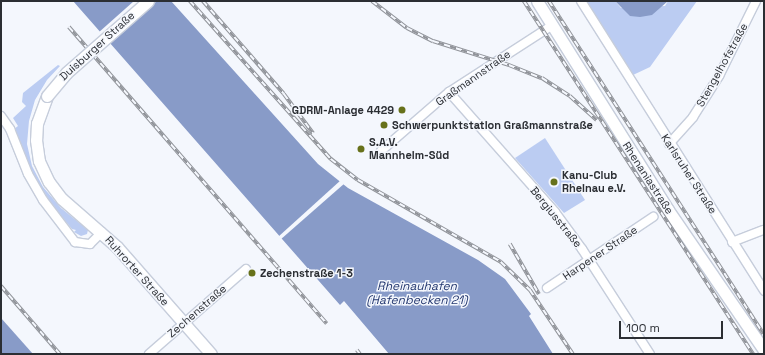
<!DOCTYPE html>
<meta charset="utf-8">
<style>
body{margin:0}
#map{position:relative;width:765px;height:355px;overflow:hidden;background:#f4f7fd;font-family:"Space Grotesk",sans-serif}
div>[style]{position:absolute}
.green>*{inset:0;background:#bbccf2}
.water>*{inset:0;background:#889bc8}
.pier>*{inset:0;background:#f4f7fd}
.roads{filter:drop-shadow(1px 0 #c6cddb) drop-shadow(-1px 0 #c6cddb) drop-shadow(0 1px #c6cddb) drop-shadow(0 -1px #c6cddb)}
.minor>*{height:8px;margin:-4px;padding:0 4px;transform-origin:4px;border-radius:4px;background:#fff}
.tertiary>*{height:11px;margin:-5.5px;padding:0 5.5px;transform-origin:5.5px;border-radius:5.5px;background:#fff}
.rail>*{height:3.5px;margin-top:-1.75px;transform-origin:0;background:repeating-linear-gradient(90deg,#f4f7fd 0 6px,#909399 0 12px);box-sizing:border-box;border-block:1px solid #909399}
.bridges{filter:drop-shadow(1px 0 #c6cddb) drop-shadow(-1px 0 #c6cddb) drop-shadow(0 1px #c6cddb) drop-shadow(0 -1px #c6cddb)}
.tertiary-bridge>*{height:11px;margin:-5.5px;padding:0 5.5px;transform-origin:5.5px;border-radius:5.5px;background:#fff}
.dots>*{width:11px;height:11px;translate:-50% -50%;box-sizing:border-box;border:2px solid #f4f7fd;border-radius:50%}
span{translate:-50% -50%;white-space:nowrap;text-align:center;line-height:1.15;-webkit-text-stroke:3px #f4f7fd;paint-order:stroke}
.street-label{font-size:11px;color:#2b2e33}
.poi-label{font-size:11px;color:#2b2e33;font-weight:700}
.right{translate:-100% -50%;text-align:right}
.left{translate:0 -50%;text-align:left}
.water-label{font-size:12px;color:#23376f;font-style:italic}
.frame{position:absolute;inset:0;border:2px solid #2b2e33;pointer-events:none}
.scale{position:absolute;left:619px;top:321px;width:104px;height:18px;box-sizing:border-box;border:2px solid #2b2e33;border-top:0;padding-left:5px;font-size:12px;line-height:14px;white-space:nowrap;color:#2b2e33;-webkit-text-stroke:3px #f4f7fd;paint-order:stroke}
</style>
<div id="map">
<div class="green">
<div style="clip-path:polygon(586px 1px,615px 1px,621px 8px,665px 6px,668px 1px,697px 1px,650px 67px,633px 75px)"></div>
<div style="clip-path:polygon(58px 65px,60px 66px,47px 80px,35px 100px,29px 121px,27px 144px,32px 166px,43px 187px,61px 208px,88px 230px,87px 234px,81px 236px,74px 232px,76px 230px,72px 229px,45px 197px,34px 178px,14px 129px,18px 126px,13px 118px,26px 106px,22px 102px,23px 93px)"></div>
<div style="clip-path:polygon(545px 138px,585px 200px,564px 213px,515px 158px)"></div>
</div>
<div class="water">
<div style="clip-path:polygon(73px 1px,171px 1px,318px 164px,348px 188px,478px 260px,505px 279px,531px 314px,529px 316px,553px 354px,389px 354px,344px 301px,340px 305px)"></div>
<div style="clip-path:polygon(615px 1px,668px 1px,652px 15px,640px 17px,630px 16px)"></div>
<div style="clip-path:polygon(1px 318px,33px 354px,1px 354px)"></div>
</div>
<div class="pier">
<div style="clip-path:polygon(134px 1px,157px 1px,108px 44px,98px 33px)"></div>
<div style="clip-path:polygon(341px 180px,345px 183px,280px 240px,278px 237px)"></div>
</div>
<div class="roads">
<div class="minor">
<div style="left:581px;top:1px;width:343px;rotate:57.7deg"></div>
<div style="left:449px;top:92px;width:160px;rotate:48.5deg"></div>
<div style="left:555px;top:212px;width:46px;rotate:53.9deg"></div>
<div style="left:582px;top:249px;width:125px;rotate:57.1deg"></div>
<div style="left:1px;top:116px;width:16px;rotate:55deg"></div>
<div style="left:10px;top:129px;width:48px;rotate:68.2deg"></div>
<div style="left:28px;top:174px;width:30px;rotate:60deg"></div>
<div style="left:43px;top:200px;width:53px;rotate:52.7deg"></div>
<div style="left:75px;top:242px;width:15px;rotate:8deg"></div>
<div style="left:90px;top:244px;width:17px;rotate:-45deg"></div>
<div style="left:669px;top:144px;width:36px;rotate:-48deg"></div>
<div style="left:693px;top:117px;width:49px;rotate:-57.6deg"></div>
<div style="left:719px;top:76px;width:84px;rotate:-63.7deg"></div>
<div style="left:381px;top:151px;width:90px;rotate:-40.9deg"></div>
<div style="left:449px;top:92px;width:121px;rotate:-32.9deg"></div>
<div style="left:732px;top:242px;width:34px;rotate:-21deg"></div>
<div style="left:547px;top:288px;width:128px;rotate:-33.8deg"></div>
<div style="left:149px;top:354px;width:129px;rotate:-41.2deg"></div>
</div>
<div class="tertiary">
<div style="left:537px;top:1px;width:247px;rotate:57.9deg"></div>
<div style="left:668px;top:210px;width:170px;rotate:55.6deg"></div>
<div style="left:47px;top:96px;width:29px;rotate:110deg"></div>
<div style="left:37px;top:123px;width:17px;rotate:93deg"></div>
<div style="left:36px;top:140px;width:21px;rotate:82deg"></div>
<div style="left:39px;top:161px;width:23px;rotate:65deg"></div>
<div style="left:49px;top:182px;width:21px;rotate:53deg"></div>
<div style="left:62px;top:199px;width:73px;rotate:41.1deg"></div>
<div style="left:117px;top:247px;width:142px;rotate:48.7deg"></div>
</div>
</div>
<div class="rail">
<div style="left:190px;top:1px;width:212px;rotate:48.3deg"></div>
<div style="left:331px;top:159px;width:34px;rotate:38deg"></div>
<div style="left:358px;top:180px;width:165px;rotate:29.8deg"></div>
<div style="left:501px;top:262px;width:40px;rotate:44deg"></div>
<div style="left:530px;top:290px;width:77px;rotate:56.1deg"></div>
<div style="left:203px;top:1px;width:123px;rotate:48.9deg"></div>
<div style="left:284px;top:94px;width:49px;rotate:53.4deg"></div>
<div style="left:372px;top:1px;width:44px;rotate:37.6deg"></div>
<div style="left:407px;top:28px;width:29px;rotate:27deg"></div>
<div style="left:433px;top:41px;width:80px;rotate:17.5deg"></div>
<div style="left:509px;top:65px;width:35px;rotate:22deg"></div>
<div style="left:542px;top:78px;width:33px;rotate:33deg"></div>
<div style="left:570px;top:96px;width:36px;rotate:42deg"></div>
<div style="left:524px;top:1px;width:421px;rotate:57deg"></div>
<div style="left:549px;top:1px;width:396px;rotate:57.2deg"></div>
<div style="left:69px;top:27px;width:393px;rotate:49deg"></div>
<div style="left:510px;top:244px;width:58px;rotate:59.9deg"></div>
<div style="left:1px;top:286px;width:90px;rotate:49.1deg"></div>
<div style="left:357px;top:350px;width:5px;rotate:53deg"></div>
</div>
<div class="bridges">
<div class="tertiary-bridge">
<div style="left:47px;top:96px;width:30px;rotate:-50deg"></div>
<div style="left:66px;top:73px;width:109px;rotate:-41.3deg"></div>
</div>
</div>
<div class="dots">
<div style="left:402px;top:110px;background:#67711a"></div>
<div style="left:384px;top:125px;background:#67711a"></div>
<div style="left:361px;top:149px;background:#67711a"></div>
<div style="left:554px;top:182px;background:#67711a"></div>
<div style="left:252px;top:273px;background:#67711a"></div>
</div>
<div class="street-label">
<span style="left:97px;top:46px;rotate:-42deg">Duisburger Straße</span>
<span style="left:722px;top:65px;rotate:-61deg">Stengelhofstraße</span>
<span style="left:473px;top:78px;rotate:-35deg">Graßmannstraße</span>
<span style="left:689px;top:174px;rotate:57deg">Karlsruher Straße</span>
<span style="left:648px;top:178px;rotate:57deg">Rhenaniastraße</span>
<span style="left:556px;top:217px;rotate:51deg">Bergiusstraße</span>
<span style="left:600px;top:253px;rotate:-34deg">Harpener Straße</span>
<span style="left:137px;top:271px;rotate:48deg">Ruhrorter Straße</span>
<span style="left:197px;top:311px;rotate:-41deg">Zechenstraße</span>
</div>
<div class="poi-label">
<span class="right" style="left:394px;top:110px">GDRM-Anlage 4429</span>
<span class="left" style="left:392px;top:125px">Schwerpunktstation Graßmannstraße</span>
<span class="left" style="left:369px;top:149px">S.A.V.<br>Mannheim-Süd</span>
<span class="left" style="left:562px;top:182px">Kanu-Club<br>Rheinau e.V.</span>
<span class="left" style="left:260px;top:273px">Zechenstraße 1-3</span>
</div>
<div class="water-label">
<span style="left:417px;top:294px">Rheinauhafen<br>(Hafenbecken 21)</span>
</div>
<div class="frame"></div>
<div class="scale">100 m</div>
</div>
